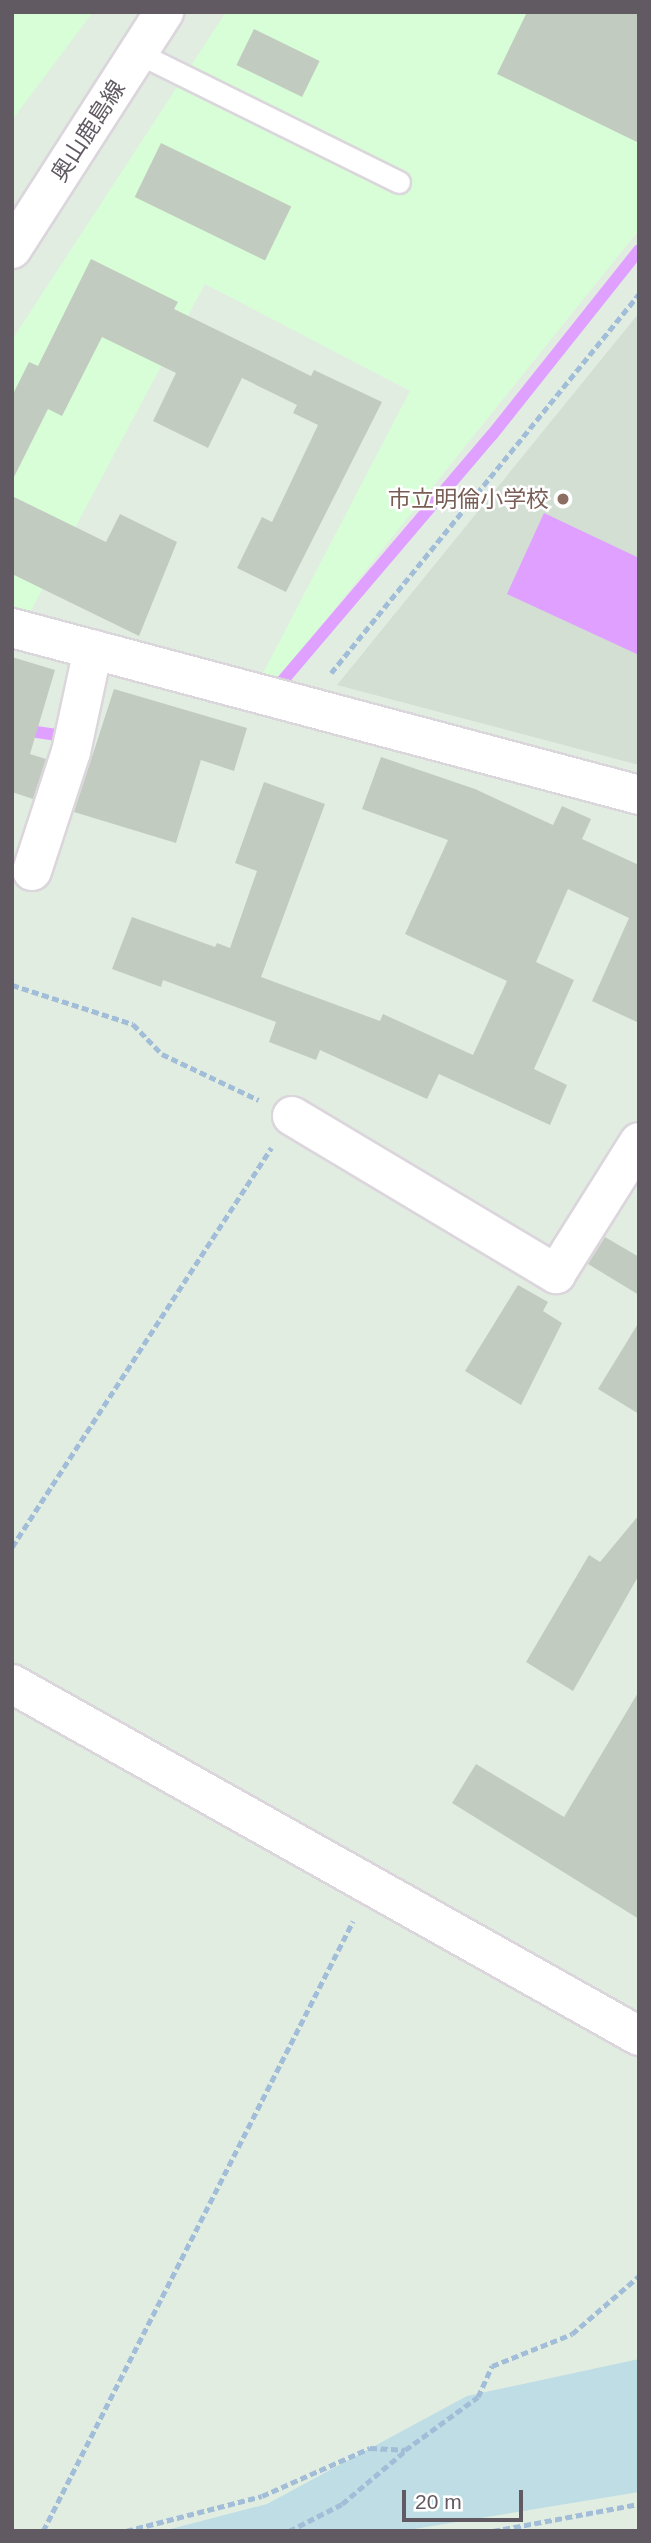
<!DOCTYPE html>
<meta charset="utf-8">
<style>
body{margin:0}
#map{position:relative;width:651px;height:2543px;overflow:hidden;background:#e2ede2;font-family:Helvetica,"Noto Sans JP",sans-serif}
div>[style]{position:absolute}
.commercial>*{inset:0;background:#d7fed6}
.education>*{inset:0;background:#d3dfd3}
.green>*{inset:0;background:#bedde5}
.water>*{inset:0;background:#dfa0ff}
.stream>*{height:12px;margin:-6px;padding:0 6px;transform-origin:6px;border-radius:6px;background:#dfa0ff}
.building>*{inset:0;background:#c2cbc0;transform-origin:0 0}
.path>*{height:4.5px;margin-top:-2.25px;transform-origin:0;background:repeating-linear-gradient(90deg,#a1bdd7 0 7px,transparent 0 10.5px)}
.roads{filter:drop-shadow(2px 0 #dbd5dc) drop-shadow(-2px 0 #dbd5dc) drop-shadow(0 2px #dbd5dc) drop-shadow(0 -2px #dbd5dc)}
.service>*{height:21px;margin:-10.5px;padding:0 10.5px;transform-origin:10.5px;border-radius:10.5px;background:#fff}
.minor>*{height:38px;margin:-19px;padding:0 19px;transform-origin:19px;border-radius:19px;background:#fff}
.secondary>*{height:38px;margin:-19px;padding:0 19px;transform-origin:19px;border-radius:19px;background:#fff}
.dots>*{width:19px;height:19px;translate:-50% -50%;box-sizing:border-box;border:4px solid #fff;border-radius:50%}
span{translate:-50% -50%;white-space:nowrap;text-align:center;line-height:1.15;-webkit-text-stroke:5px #fff;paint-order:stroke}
.street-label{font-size:23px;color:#615a63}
.education-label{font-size:23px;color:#785e54}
.right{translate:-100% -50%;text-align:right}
.frame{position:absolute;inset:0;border:14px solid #615a63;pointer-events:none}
.scale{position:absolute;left:402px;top:2490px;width:121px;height:32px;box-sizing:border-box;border:4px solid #615a63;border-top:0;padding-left:9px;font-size:21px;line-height:24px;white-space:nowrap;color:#615a63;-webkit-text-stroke:5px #fff;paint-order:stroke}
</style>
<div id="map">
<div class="commercial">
<div style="clip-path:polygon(12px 12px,93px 12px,12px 120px)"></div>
<div style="clip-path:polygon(226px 12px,639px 12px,639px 230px,279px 678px,262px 675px,410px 391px,205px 284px,29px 614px,12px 610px,12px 340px)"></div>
</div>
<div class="education">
<div style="clip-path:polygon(639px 313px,639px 765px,337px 685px)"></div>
</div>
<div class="green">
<div style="clip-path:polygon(639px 2359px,639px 2492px,402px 2531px,163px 2531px,267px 2504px,467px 2396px)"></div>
</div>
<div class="water">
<div style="clip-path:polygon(544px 513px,639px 558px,639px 655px,507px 594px)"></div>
</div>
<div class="stream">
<div style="left:273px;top:692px;width:338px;rotate:-49.6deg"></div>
<div style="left:492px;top:435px;width:236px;rotate:-51.5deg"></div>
<div style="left:23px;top:730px;width:49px;rotate:8.3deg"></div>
</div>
<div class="building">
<div style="clip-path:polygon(527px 12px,639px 12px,639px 143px,497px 74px)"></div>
<div style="left:254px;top:29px;width:73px;height:40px;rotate:26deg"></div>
<div style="left:161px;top:143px;width:145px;height:60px;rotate:26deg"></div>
<div style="clip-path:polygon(91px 259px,178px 302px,174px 309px,311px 376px,314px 370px,382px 402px,286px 592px,237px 568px,262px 517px,272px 522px,318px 425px,293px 413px,297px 405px,242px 378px,208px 448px,153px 421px,176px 373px,102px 337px,62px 416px,48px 409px,12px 481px,12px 396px,29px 362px,38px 366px)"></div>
<div style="clip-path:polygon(12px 496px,106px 542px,120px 514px,177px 542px,139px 636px,12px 574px)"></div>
<div style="clip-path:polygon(12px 657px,55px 670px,30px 754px,46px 759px,33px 799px,12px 792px)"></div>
<div style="clip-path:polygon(114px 689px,247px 728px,234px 771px,201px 760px,176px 843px,74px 812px)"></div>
<div style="clip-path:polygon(381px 757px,475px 789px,553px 825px,562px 806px,591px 819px,582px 839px,639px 865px,639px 1023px,592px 1001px,629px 918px,568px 889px,536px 962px,574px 980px,534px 1069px,567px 1085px,550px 1125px,439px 1074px,427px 1099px,320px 1050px,316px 1060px,269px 1042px,276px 1022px,163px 980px,161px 987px,112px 969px,132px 917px,215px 947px,217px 943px,230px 948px,257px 871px,235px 863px,264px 782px,325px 804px,261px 977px,380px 1021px,383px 1014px,473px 1055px,507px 981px,405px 934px,448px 840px,362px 809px)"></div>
<div style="clip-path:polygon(605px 1237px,639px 1257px,639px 1295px,588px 1264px)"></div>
<div style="clip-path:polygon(518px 1285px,548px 1302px,543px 1311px,562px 1323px,521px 1405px,465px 1371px)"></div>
<div style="clip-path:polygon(639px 1322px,639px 1414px,598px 1389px)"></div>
<div style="clip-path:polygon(639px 1515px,639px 1575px,573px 1691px,526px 1662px,589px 1555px,600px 1562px)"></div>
<div style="clip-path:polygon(639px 1691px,639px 1919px,452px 1803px,476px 1764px,564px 1817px)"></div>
</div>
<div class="path">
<div style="left:331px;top:673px;width:488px;rotate:-50.9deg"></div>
<div style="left:12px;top:985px;width:127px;rotate:17.9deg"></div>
<div style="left:133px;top:1024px;width:42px;rotate:46deg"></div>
<div style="left:162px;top:1054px;width:107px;rotate:25.4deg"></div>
<div style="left:12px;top:1547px;width:476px;rotate:-57deg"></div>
<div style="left:43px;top:2531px;width:684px;rotate:-63.06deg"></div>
<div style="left:126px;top:2531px;width:140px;rotate:-14.4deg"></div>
<div style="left:262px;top:2496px;width:118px;rotate:-24deg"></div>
<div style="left:370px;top:2448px;width:35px;rotate:3deg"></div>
<div style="left:405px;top:2450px;width:90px;rotate:-36deg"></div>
<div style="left:478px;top:2397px;width:34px;rotate:-66deg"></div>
<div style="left:492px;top:2366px;width:86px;rotate:-21.8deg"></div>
<div style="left:572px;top:2334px;width:89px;rotate:-40.9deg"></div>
<div style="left:289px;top:2531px;width:59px;rotate:-27deg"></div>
<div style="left:342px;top:2504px;width:82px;rotate:-40.1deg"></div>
<div style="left:493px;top:2531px;width:148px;rotate:-10.5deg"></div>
</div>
<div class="roads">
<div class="service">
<div style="left:138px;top:53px;width:291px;rotate:26.3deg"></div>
</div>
<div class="minor">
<div style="left:12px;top:628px;width:649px;rotate:14.91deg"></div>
<div style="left:32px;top:871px;width:125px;rotate:-71.9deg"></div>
<div style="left:71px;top:752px;width:105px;rotate:-77.9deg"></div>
<div style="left:292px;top:1116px;width:308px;rotate:30.9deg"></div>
<div style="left:556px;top:1274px;width:156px;rotate:-57.8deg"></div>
<div style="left:12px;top:1684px;width:719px;rotate:29.31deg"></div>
</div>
<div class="secondary">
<div style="left:12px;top:249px;width:282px;rotate:-57.3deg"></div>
</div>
</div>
<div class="dots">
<div style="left:563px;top:499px;background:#8d6e63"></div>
</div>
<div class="street-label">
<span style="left:88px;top:131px;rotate:-57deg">奥山鹿島線</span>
</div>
<div class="education-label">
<span class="right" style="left:549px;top:499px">市立明倫小学校</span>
</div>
<div class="frame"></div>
<div class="scale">20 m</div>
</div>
